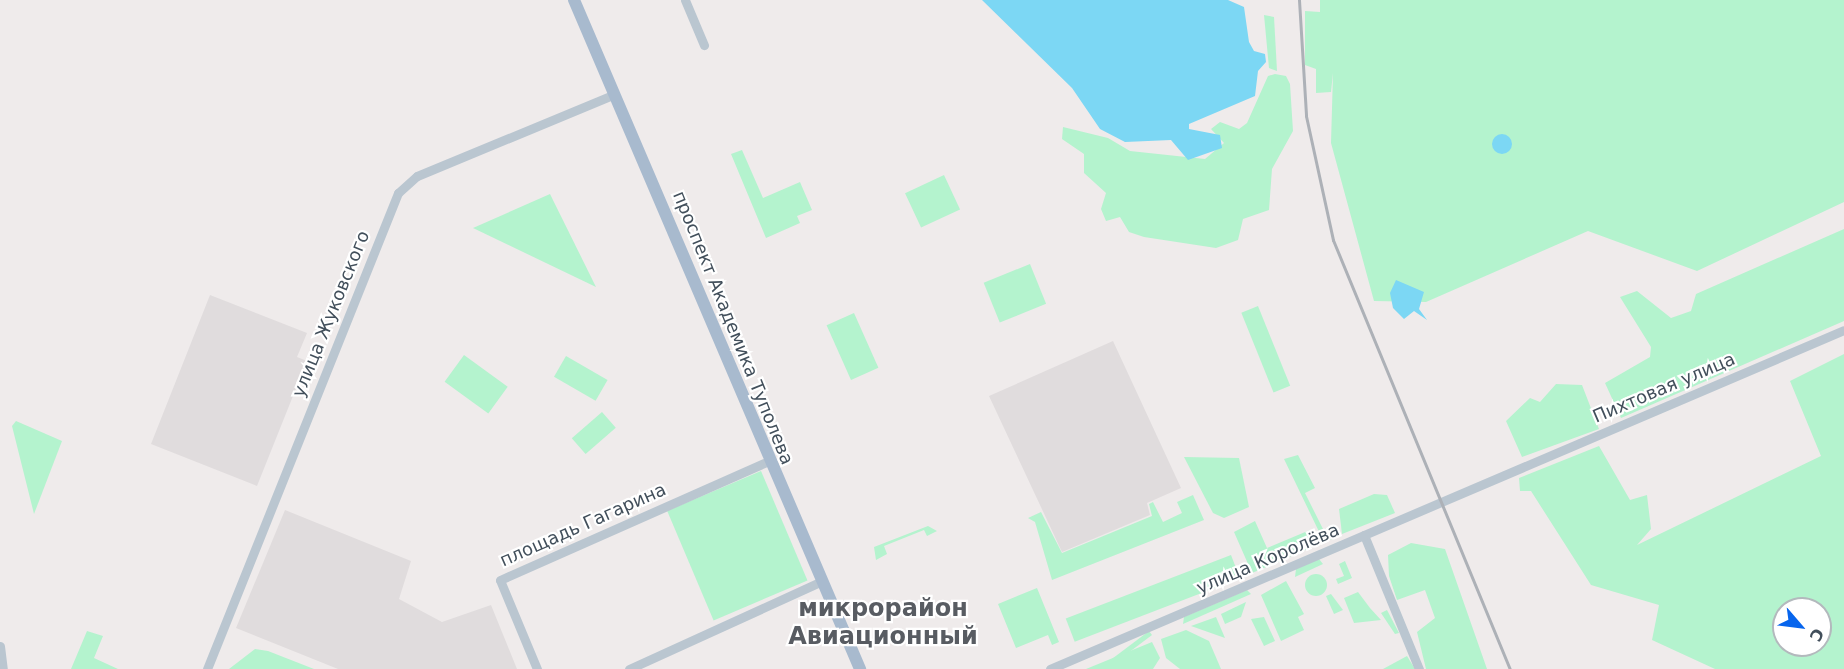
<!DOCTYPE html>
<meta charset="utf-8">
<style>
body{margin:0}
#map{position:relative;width:1844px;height:669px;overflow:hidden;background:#efebeb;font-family:"DejaVu Sans",sans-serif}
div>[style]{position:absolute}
.education>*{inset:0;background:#e0dcdd}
.green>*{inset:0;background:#b4f3ce;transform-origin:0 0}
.round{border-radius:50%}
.water>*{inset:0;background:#7cd7f4}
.minor>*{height:9px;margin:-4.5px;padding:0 4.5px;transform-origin:4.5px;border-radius:4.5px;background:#bac6d0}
.major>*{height:12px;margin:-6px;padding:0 6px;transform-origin:6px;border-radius:6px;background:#a8bace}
.rail>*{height:3px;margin:-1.5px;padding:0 1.5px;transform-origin:1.5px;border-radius:1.5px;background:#adb1b7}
span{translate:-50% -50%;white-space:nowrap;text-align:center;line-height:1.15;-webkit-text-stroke:4.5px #fff;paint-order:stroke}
.street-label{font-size:18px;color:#424f5b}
.district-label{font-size:24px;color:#585c62;font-weight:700}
.north{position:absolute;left:1772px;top:597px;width:60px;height:60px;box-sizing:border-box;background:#fff;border:2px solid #b3b9bd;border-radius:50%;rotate:118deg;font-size:16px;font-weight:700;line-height:24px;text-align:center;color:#424f5b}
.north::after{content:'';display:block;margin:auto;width:21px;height:27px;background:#0765ed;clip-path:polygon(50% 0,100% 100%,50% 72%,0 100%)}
</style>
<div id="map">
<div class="education">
<div style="clip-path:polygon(210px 295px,307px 333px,297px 357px,307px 361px,257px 486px,151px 444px)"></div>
<div style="clip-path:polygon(1113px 341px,1181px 488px,1147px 503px,1150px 515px,1062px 552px,989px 396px)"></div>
<div style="clip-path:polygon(285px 510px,411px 561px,399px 599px,442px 622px,491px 605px,517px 669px,338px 669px,236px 628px)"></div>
</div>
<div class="green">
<div style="clip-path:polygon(1320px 0,1844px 0,1844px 202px,1697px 271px,1588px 231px,1426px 302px,1374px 301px,1331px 143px,1333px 73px,1331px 92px,1316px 93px,1316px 69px,1305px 65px,1305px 11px,1320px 12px)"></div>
<div style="clip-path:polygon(1264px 15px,1274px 17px,1277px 71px,1269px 68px)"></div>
<div style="clip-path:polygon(1275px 74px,1286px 76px,1290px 84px,1293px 131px,1272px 169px,1269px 210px,1243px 219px,1238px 240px,1216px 248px,1144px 237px,1129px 232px,1120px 217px,1106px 221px,1101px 209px,1106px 193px,1084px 173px,1084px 154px,1062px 139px,1063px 127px,1108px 138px,1130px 151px,1205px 159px,1224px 143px,1211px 129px,1220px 122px,1239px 129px,1247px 123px,1268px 76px)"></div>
<div style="clip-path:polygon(742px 150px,763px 198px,800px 182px,812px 210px,797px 216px,800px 223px,766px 238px,731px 154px)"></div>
<div style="left:944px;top:175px;width:38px;height:43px;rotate:65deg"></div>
<div style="clip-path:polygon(550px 194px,596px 287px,473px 228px)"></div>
<div style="clip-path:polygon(1844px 229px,1844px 321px,1621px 418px,1605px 383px,1650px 357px,1651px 347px,1620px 297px,1637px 291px,1671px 318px,1691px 311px,1696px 294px)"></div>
<div style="left:1030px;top:264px;width:43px;height:50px;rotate:68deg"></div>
<div style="left:1258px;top:306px;width:86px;height:18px;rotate:68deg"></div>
<div style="left:854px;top:313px;width:60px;height:30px;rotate:66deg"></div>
<div style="clip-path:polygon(evenodd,1844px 354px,1844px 669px,1715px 669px,1652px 640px,1659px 605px,1591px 585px,1531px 491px,1520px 491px,1519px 478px,1599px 446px,1630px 500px,1647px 495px,1651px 529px,1637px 545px,1821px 456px,1790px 381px,1844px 354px,1784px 609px,1820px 609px,1820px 645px,1784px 645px,1784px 609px)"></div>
<div style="left:464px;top:355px;width:54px;height:33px;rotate:36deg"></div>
<div style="left:566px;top:356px;width:48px;height:24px;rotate:30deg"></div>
<div style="clip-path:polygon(1556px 384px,1582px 385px,1599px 429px,1522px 457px,1506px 421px,1530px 398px,1540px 402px)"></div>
<div style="left:602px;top:412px;width:21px;height:40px;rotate:49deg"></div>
<div style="clip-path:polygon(16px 421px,62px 441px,34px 514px,12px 426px)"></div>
<div style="clip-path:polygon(1298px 455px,1315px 488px,1305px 493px,1327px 537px,1335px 538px,1324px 542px,1284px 459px)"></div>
<div style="clip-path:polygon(1184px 457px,1239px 458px,1249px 507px,1224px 518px,1213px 513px)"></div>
<div style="left:761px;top:471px;width:119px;height:102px;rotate:67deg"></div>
<div style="clip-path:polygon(1374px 494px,1387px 495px,1395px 513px,1342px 534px,1339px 509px)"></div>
<div style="clip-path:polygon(1193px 495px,1204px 520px,1052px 580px,1035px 522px,1028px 518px,1041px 512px,1062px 553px,1152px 516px,1149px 504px,1153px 502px,1163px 522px,1182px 513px,1177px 502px)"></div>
<div style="clip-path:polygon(1255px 521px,1267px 548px,1310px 530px,1317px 545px,1252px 573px,1234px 532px)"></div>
<div style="clip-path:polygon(928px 526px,937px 531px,927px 536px,924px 530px,884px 546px,887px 554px,876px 560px,874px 547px)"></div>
<div style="clip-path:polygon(1411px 543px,1445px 549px,1487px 669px,1426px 669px,1417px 632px,1435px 618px,1425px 590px,1397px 600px,1389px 576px,1388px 555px)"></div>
<div style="left:1231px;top:555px;width:25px;height:177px;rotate:69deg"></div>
<div style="clip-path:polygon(1319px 559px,1323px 564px,1295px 577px,1296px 569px)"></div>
<div style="clip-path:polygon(1345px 561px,1352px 578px,1338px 584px,1336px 579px,1344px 576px,1339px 564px)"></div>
<div class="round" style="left:1305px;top:574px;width:22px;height:22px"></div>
<div style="clip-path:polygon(1286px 581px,1304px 614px,1298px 617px,1304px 630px,1281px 641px,1261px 595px)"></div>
<div style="clip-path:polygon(1037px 588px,1059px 642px,1052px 645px,1048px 635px,1016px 648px,998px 604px)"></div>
<div style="clip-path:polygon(1247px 590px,1251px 594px,1183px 624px,1184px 617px)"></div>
<div style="clip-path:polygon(1358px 592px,1370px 608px,1381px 620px,1354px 623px,1344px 598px)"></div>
<div style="clip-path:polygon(1331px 594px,1343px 610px,1334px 614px,1326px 596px)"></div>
<div style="clip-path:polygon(1246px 602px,1241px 617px,1225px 624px,1221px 614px)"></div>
<div style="clip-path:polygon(1387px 610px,1399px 633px,1395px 634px,1381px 613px)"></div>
<div style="clip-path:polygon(1216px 617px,1225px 638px,1191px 626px)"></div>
<div style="clip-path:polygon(1264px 617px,1275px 641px,1264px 646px,1251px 619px)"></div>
<div style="clip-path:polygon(1186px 630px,1209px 641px,1221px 669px,1180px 669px,1166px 658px,1161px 639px)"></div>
<div style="clip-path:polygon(87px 631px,103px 636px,94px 658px,118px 669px,71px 669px)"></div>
<div style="left:1149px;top:631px;width:5px;height:84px;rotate:53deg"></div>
<div style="clip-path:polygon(1152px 642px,1160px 658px,1153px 669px,1086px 669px)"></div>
<div style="clip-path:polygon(255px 649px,268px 651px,314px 669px,229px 669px)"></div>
<div style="clip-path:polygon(1407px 656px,1415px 669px,1383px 669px)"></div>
</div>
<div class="water">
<div style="clip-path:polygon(982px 0,1228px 0,1244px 7px,1249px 42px,1254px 51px,1265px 54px,1266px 62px,1258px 71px,1255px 96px,1189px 124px,1189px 129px,1220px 135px,1222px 148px,1188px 160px,1171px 140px,1125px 142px,1100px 129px,1072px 88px)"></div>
<div class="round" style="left:1492px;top:134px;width:20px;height:20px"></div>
<div style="clip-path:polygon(1396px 280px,1424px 292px,1419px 309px,1427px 320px,1414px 311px,1404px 319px,1393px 308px,1390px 293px)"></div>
</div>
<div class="minor">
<div style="left:685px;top:0;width:49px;rotate:67.1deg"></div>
<div style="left:1364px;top:535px;width:145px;rotate:67.7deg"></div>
<div style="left:0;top:646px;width:23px;rotate:83deg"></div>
<div style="left:207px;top:669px;width:513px;rotate:-68.14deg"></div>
<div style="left:398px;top:193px;width:25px;rotate:-42deg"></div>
<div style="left:417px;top:176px;width:214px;rotate:-22.5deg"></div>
<div style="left:537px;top:669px;width:96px;rotate:-112.6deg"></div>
<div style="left:500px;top:580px;width:293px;rotate:-23.9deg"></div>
<div style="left:629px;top:669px;width:210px;rotate:-24.5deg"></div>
<div style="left:1050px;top:669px;width:863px;rotate:-23.12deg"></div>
</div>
<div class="major">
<div style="left:574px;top:0;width:728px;rotate:66.85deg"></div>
</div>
<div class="rail">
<div style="left:1299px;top:0;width:116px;rotate:86.5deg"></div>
<div style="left:1306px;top:116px;width:127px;rotate:77.7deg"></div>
<div style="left:1333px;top:240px;width:464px;rotate:67.6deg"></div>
</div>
<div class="street-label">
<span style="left:331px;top:314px;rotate:-68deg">улица Жуковского</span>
<span style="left:733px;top:328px;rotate:68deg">проспект Академика Туполева</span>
<span style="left:1664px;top:388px;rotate:-23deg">Пихтовая улица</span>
<span style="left:583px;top:525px;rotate:-24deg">площадь Гагарина</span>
<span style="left:1268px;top:559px;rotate:-23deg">улица Королёва</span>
</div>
<div class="district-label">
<span style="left:883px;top:623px">микрорайон<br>Авиационный</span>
</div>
<div class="north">С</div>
</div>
